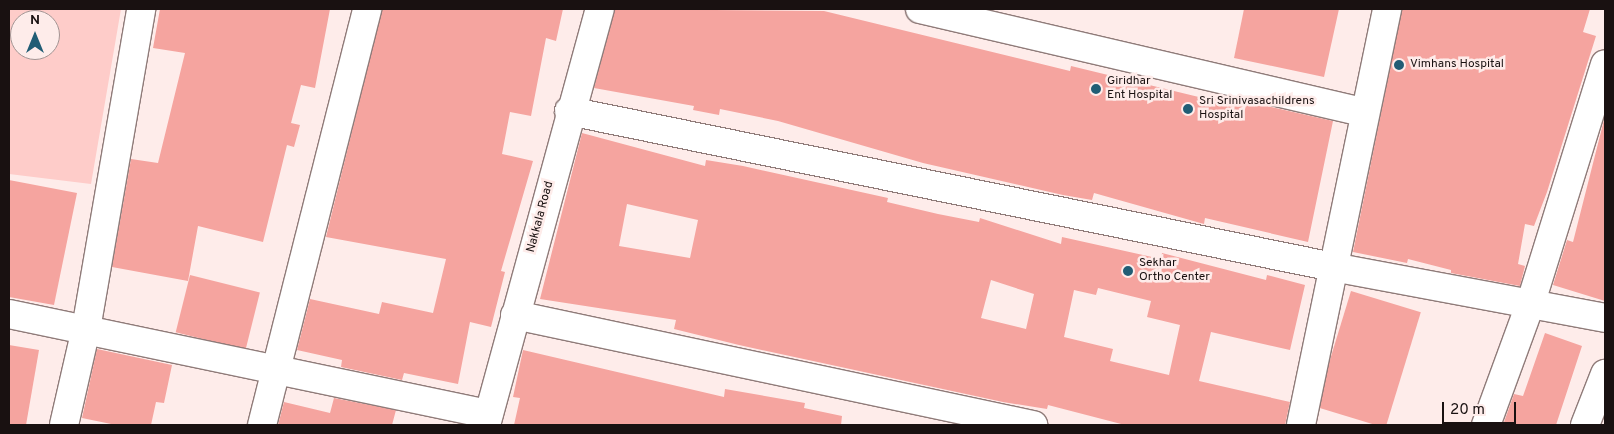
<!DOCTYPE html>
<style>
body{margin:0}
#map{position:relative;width:1614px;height:434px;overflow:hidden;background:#feecea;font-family:Overpass,sans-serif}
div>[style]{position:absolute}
.green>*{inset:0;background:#feccc9}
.building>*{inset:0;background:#f5a49f;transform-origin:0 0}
.roads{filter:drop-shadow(1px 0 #8f7b79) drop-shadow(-1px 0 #8f7b79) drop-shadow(0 1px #8f7b79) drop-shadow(0 -1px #8f7b79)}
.minor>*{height:28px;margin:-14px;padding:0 14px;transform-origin:14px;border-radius:14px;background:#fff}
.tertiary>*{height:28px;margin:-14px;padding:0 14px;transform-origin:14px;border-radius:14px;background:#fff}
.dots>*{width:14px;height:14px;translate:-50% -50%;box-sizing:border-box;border:2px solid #feecea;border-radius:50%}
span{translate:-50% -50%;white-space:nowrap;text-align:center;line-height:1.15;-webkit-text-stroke:5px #feecea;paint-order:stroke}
.poi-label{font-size:12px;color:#191111}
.left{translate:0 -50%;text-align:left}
.street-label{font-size:12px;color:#191111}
.frame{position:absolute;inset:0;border:10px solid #191111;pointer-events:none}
.north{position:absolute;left:10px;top:10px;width:50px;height:50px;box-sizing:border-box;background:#feecea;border:1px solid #a29493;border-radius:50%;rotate:0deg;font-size:14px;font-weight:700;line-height:20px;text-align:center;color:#191111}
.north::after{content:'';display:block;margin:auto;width:18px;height:22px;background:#215d75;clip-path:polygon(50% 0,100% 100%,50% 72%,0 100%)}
.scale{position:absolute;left:1442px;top:402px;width:74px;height:22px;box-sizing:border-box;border:2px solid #191111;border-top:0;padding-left:6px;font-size:15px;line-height:18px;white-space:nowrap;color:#191111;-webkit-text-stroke:4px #feecea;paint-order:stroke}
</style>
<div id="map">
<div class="green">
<div style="clip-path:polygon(evenodd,9px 9px,121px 9px,91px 184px,9px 174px,9px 9px,20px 20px,50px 20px,50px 50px,20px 50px,20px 20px)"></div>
</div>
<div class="building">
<div style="clip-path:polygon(160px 9px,330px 9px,315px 88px,301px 85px,291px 123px,300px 125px,294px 147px,287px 145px,263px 242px,198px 226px,188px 281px,112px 267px,131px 159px,158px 163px,185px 53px,153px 48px)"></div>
<div style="clip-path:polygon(382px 9px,563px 9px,556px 41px,546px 38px,531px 116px,510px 112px,502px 154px,533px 161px,501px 271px,505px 272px,491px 327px,470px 322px,458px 384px,404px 373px,402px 380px,341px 367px,342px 360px,297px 350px,310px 299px,379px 314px,382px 302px,433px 313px,446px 259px,326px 237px)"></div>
<div style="clip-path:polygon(615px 9px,824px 11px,1070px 71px,1071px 66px,1207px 99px,1236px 99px,1333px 121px,1308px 242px,1205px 218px,1204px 224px,1094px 193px,1092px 200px,1063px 195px,923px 163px,778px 121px,720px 109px,719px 115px,693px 110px,694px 106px,594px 88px)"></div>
<div style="clip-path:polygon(1244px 9px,1339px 9px,1324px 77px,1234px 58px)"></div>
<div style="clip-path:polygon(1402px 9px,1590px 9px,1583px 32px,1596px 36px,1547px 192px,1534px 226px,1525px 224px,1518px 264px,1525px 266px,1520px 286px,1451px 273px,1451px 270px,1408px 259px,1407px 263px,1353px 252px)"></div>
<div style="clip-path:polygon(1605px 116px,1605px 301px,1553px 285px,1567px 240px,1573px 242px)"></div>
<div style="clip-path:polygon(evenodd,582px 133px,705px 166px,706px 160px,743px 166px,888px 198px,887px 202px,938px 214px,979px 222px,980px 218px,1061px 244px,1062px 237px,1161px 259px,1162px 253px,1266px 280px,1267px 275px,1305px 285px,1290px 350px,1211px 332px,1199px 381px,1290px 402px,1285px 425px,1125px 425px,1048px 405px,1047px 409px,1003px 402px,739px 345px,674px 329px,676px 320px,540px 299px,582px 133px,627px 204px,698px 220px,690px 258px,619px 246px,627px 204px,582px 133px,991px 280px,1034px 294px,1026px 329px,981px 318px,991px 280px,582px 133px,1098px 288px,1151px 301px,1147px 317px,1180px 325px,1169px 375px,1110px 361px,1113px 349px,1064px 337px,1074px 290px,1096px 295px,1098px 288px)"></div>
<div style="clip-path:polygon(9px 180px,77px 193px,54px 305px,9px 297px)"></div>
<div style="left:190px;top:275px;width:72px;height:59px;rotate:14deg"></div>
<div style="left:1351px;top:291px;width:73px;height:121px;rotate:17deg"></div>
<div style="clip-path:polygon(1545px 333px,1582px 346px,1556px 425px,1503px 425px,1514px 394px,1523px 396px)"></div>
<div style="clip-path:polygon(9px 345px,39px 350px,26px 425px,9px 425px)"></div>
<div style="clip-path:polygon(97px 349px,172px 365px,164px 403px,156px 402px,151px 425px,116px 425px,82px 418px)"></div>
<div style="clip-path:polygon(523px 350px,724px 397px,725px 389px,805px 403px,804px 408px,842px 416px,841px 425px,514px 425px,520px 398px,513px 397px)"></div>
<div style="clip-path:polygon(334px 398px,396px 410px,392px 425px,278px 425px,284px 402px,330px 413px)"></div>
</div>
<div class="roads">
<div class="minor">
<div style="left:920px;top:9px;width:455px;rotate:13.1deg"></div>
<div style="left:569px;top:111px;width:780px;rotate:11.54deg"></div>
<div style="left:1333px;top:267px;width:277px;rotate:10.6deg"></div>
<div style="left:9px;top:314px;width:490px;rotate:11.8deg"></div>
<div style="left:515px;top:315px;width:530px;rotate:11.99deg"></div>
<div style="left:64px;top:425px;width:98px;rotate:-77.1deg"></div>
<div style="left:86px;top:329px;width:325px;rotate:-80.2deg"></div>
<div style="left:262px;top:425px;width:429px;rotate:-75.8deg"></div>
<div style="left:1301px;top:425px;width:425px;rotate:-78.3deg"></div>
<div style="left:1486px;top:425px;width:131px;rotate:-69.9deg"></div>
<div style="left:1531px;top:302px;width:249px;rotate:-72.7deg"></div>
<div style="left:1585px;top:425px;width:55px;rotate:-68.6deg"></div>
</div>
<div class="tertiary">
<div style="left:486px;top:425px;width:431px;rotate:-74.7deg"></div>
</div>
</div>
<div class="dots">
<div style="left:1399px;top:65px;background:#215d75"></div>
<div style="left:1096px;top:89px;background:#215d75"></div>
<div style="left:1188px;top:109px;background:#215d75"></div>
<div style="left:1128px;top:271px;background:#215d75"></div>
</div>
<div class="poi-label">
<span class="left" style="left:1410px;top:65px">Vimhans Hospital</span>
<span class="left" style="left:1107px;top:89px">Giridhar<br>Ent Hospital</span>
<span class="left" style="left:1199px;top:109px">Sri Srinivasachildrens<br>Hospital</span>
<span class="left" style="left:1139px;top:271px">Sekhar<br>Ortho Center</span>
</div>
<div class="street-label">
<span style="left:541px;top:217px;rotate:-75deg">Nakkala Road</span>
</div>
<div class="frame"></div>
<div class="north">N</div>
<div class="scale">20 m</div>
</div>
